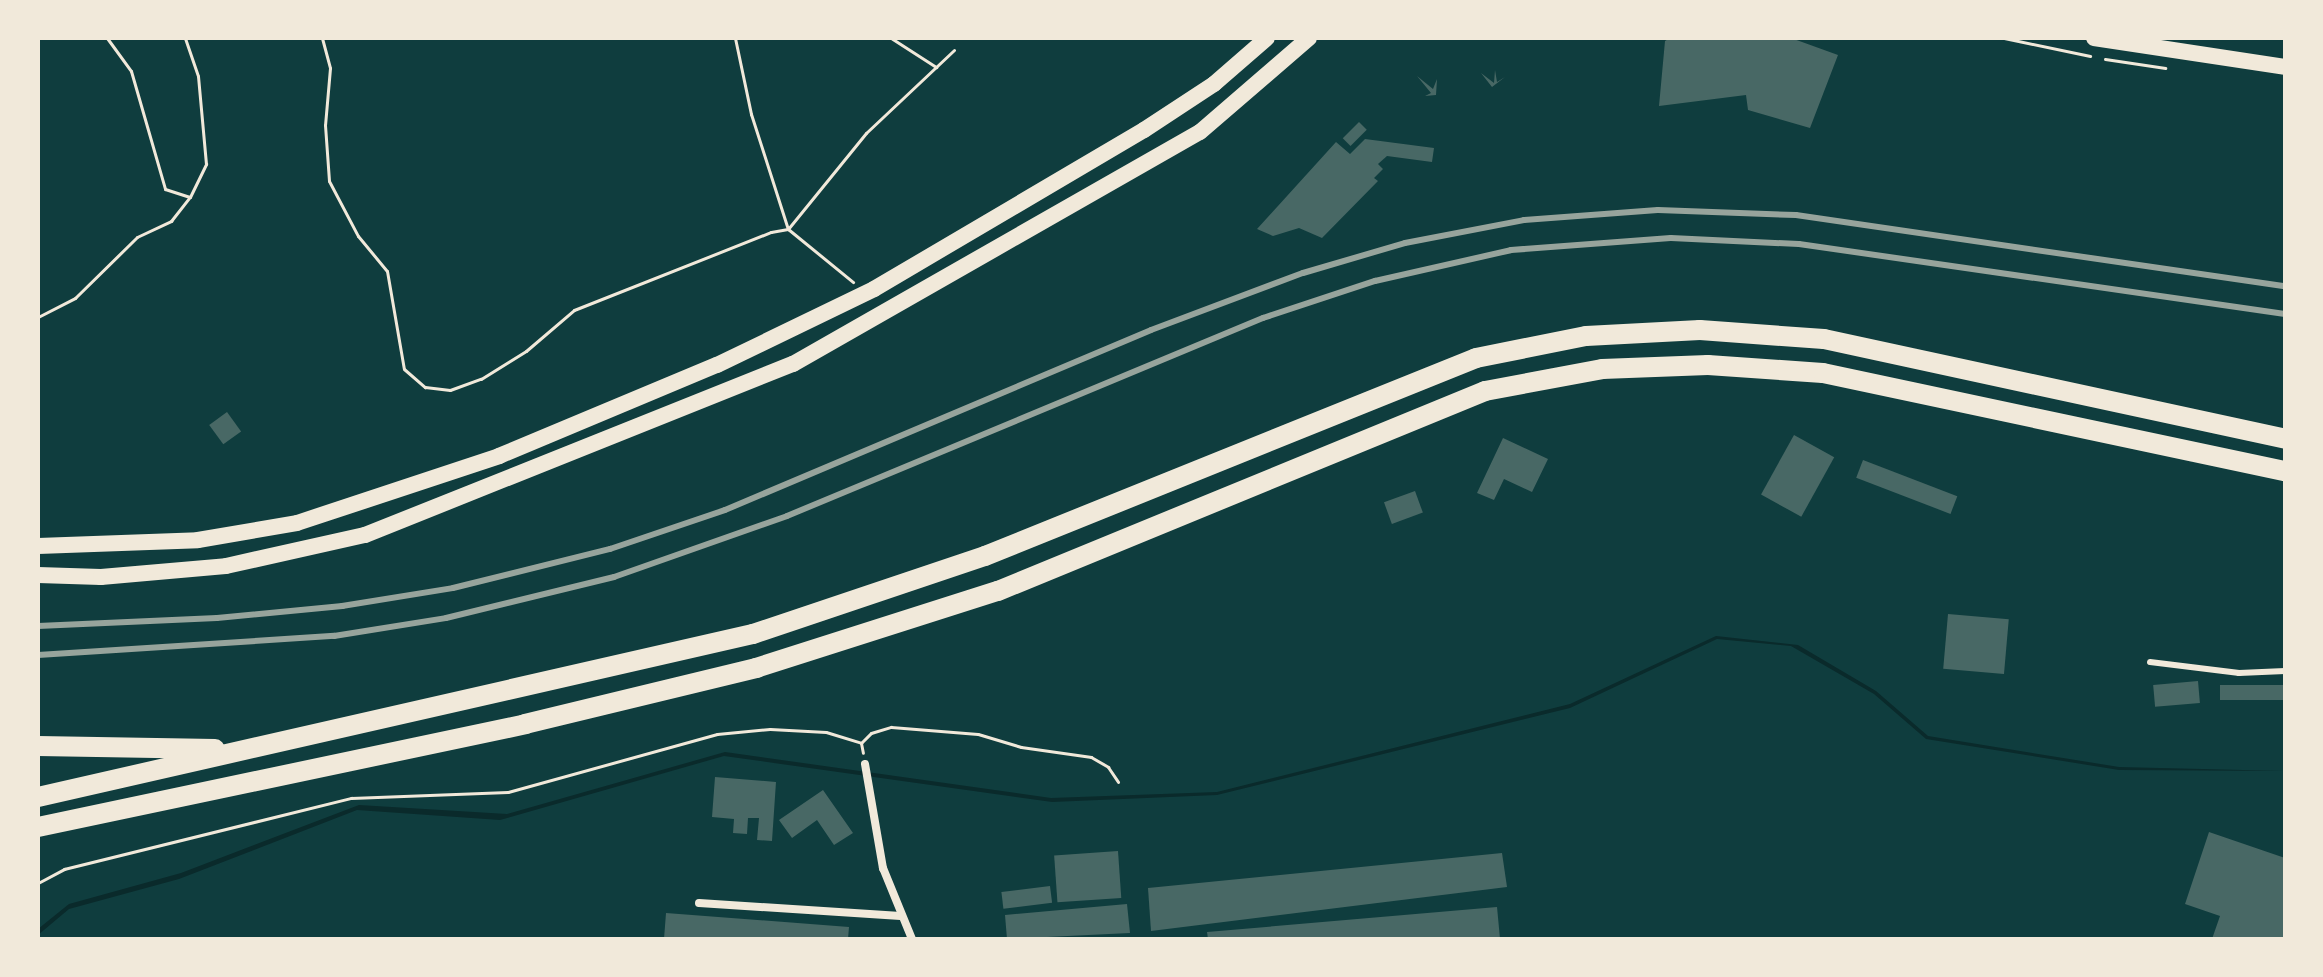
<!DOCTYPE html>
<style>
body{margin:0}
#map{position:relative;width:2323px;height:977px;overflow:hidden;background:#0f3d3e;font-family:Jost,sans-serif}
div>[style]{position:absolute}
.water>*{inset:0;background:#0a2a2b}
.building>*{inset:0;background:#486865;transform-origin:0 0}
.path>*{height:3px;margin:-1.5px;padding:0 1.5px;transform-origin:1.5px;border-radius:1.5px;background:#f1e9da}
.service>*{height:6px;margin:-3px;padding:0 3px;transform-origin:3px;border-radius:3px;background:#f1e9da}
.minor>*{height:8px;margin:-4px;padding:0 4px;transform-origin:4px;border-radius:4px;background:#f1e9da}
.secondary>*{height:16px;margin:-8px;padding:0 8px;transform-origin:8px;border-radius:8px;background:#f1e9da}
.trunk>*{height:20px;margin:-10px;padding:0 10px;transform-origin:10px;border-radius:10px;background:#f1e9da}
.rail>*{height:6px;margin:-3px;padding:0 3px;transform-origin:3px;border-radius:3px;background:#97a49c}
span{translate:-50% -50%;white-space:nowrap;text-align:center;line-height:1.15;-webkit-text-stroke:6px #f1e9da;paint-order:stroke}
.frame{position:absolute;inset:0;border:40px solid #f1e9da;pointer-events:none}
</style>
<div id="map">
<div class="water">
<div style="clip-path:polygon(1716px 636px,1798px 645px,1876px 691px,1928px 736px,2119px 767px,2285px 771px,2119px 770px,1926px 739px,1874px 694px,1791px 646px,1717px 639px,1570px 708px,1217px 795px,1052px 802px,724px 756px,500px 820px,357px 810px,179px 879px,69px 909px,38px 935px,38px 929px,69px 904px,181px 873px,359px 805px,507px 814px,725px 752px,1051px 798px,1217px 792px,1570px 704px)"></div>
</div>
<div class="building">
<div style="clip-path:polygon(1670px 38px,1791px 38px,1838px 55px,1810px 128px,1748px 110px,1746px 95px,1659px 106px,1665px 41px)"></div>
<div style="clip-path:polygon(1495px 70px,1497px 82px,1505px 77px,1492px 87px,1481px 73px,1494px 83px)"></div>
<div style="clip-path:polygon(1417px 76px,1433px 89px,1437px 79px,1436px 95px,1425px 96px,1431px 93px)"></div>
<div style="left:1359px;top:122px;width:11px;height:23px;rotate:45deg"></div>
<div style="clip-path:polygon(1365px 139px,1434px 148px,1432px 162px,1387px 156px,1378px 164px,1383px 169px,1374px 178px,1378px 181px,1322px 238px,1299px 228px,1273px 236px,1257px 229px,1336px 142px,1350px 154px)"></div>
<div style="left:227px;top:412px;width:24px;height:22px;rotate:54deg"></div>
<div style="left:1794px;top:435px;width:46px;height:68px;rotate:29deg"></div>
<div style="clip-path:polygon(1503px 438px,1548px 459px,1532px 492px,1504px 479px,1494px 500px,1477px 493px)"></div>
<div style="left:1863px;top:460px;width:101px;height:19px;rotate:21deg"></div>
<div style="left:1415px;top:491px;width:23px;height:33px;rotate:70deg"></div>
<div style="left:1948px;top:614px;width:61px;height:55px;rotate:5deg"></div>
<div style="left:2198px;top:681px;width:22px;height:45px;rotate:85deg"></div>
<div style="left:2285px;top:685px;width:15px;height:65px;rotate:90deg"></div>
<div style="clip-path:polygon(715px 777px,776px 782px,772px 841px,757px 840px,759px 818px,748px 818px,747px 834px,733px 833px,734px 819px,712px 817px)"></div>
<div style="clip-path:polygon(823px 790px,853px 833px,834px 845px,817px 820px,792px 838px,779px 820px)"></div>
<div style="clip-path:polygon(2209px 832px,2285px 858px,2285px 939px,2212px 939px,2220px 916px,2185px 904px)"></div>
<div style="left:1118px;top:851px;width:47px;height:64px;rotate:86deg"></div>
<div style="clip-path:polygon(1502px 853px,1507px 887px,1151px 931px,1148px 888px)"></div>
<div style="left:1050px;top:886px;width:17px;height:49px;rotate:83deg"></div>
<div style="clip-path:polygon(1127px 904px,1130px 933px,1007px 939px,1005px 915px)"></div>
<div style="clip-path:polygon(1497px 907px,1500px 939px,1208px 939px,1207px 932px)"></div>
<div style="clip-path:polygon(666px 913px,849px 927px,848px 939px,664px 939px)"></div>
</div>
<div class="path">
<div style="left:107px;top:38px;width:41px;rotate:54deg"></div>
<div style="left:131px;top:71px;width:123px;rotate:73.9deg"></div>
<div style="left:165px;top:189px;width:26px;rotate:18deg"></div>
<div style="left:190px;top:197px;width:37px;rotate:-64deg"></div>
<div style="left:206px;top:164px;width:88px;rotate:-95.2deg"></div>
<div style="left:198px;top:76px;width:40px;rotate:-108.9deg"></div>
<div style="left:322px;top:38px;width:31px;rotate:75deg"></div>
<div style="left:330px;top:68px;width:57px;rotate:95deg"></div>
<div style="left:325px;top:125px;width:56px;rotate:85.9deg"></div>
<div style="left:329px;top:181px;width:62px;rotate:62.2deg"></div>
<div style="left:358px;top:236px;width:45px;rotate:50.4deg"></div>
<div style="left:387px;top:271px;width:99px;rotate:80.2deg"></div>
<div style="left:404px;top:369px;width:28px;rotate:41deg"></div>
<div style="left:425px;top:387px;width:25px;rotate:7deg"></div>
<div style="left:450px;top:390px;width:33px;rotate:-20deg"></div>
<div style="left:481px;top:379px;width:53px;rotate:-31.9deg"></div>
<div style="left:526px;top:351px;width:63px;rotate:-40.5deg"></div>
<div style="left:574px;top:310px;width:212px;rotate:-21.6deg"></div>
<div style="left:771px;top:232px;width:17px;rotate:-10deg"></div>
<div style="left:788px;top:229px;width:84px;rotate:39.2deg"></div>
<div style="left:735px;top:38px;width:78px;rotate:78.1deg"></div>
<div style="left:751px;top:114px;width:121px;rotate:72.2deg"></div>
<div style="left:891px;top:38px;width:54px;rotate:32.8deg"></div>
<div style="left:2004px;top:38px;width:88px;rotate:11.8deg"></div>
<div style="left:2105px;top:59px;width:61px;rotate:8.5deg"></div>
<div style="left:788px;top:229px;width:124px;rotate:-50.9deg"></div>
<div style="left:866px;top:133px;width:121px;rotate:-43.3deg"></div>
<div style="left:38px;top:317px;width:42px;rotate:-27.2deg"></div>
<div style="left:75px;top:298px;width:87px;rotate:-44.5deg"></div>
<div style="left:137px;top:237px;width:38px;rotate:-25deg"></div>
<div style="left:171px;top:221px;width:31px;rotate:-52deg"></div>
<div style="left:861px;top:743px;width:14px;rotate:-45deg"></div>
<div style="left:871px;top:733px;width:21px;rotate:-17deg"></div>
<div style="left:891px;top:727px;width:87px;rotate:4.6deg"></div>
<div style="left:978px;top:734px;width:45px;rotate:16.8deg"></div>
<div style="left:1021px;top:747px;width:71px;rotate:8.1deg"></div>
<div style="left:1091px;top:757px;width:20px;rotate:30deg"></div>
<div style="left:1108px;top:767px;width:18px;rotate:56deg"></div>
<div style="left:38px;top:883px;width:30px;rotate:-28deg"></div>
<div style="left:64px;top:869px;width:296px;rotate:-13.9deg"></div>
<div style="left:351px;top:798px;width:157px;rotate:-2.2deg"></div>
<div style="left:508px;top:792px;width:217px;rotate:-15.5deg"></div>
<div style="left:717px;top:734px;width:53px;rotate:-5.4deg"></div>
<div style="left:770px;top:729px;width:56px;rotate:3.1deg"></div>
<div style="left:826px;top:732px;width:37px;rotate:17deg"></div>
<div style="left:861px;top:743px;width:10px;rotate:79deg"></div>
</div>
<div class="service">
<div style="left:2150px;top:662px;width:90px;rotate:7deg"></div>
<div style="left:2239px;top:673px;width:46px;rotate:-2.5deg"></div>
</div>
<div class="minor">
<div style="left:865px;top:764px;width:106px;rotate:80.2deg"></div>
<div style="left:883px;top:868px;width:77px;rotate:67.8deg"></div>
<div style="left:699px;top:903px;width:202px;rotate:3.7deg"></div>
</div>
<div class="secondary">
<div style="left:2094px;top:38px;width:193px;rotate:8.6deg"></div>
<div style="left:38px;top:546px;width:160px;rotate:-2.1deg"></div>
<div style="left:198px;top:540px;width:100px;rotate:-9.7deg"></div>
<div style="left:297px;top:523px;width:213px;rotate:-18.3deg"></div>
<div style="left:499px;top:456px;width:236px;rotate:-22.7deg"></div>
<div style="left:717px;top:365px;width:174px;rotate:-25.8deg"></div>
<div style="left:874px;top:289px;width:313px;rotate:-30.5deg"></div>
<div style="left:1144px;top:130px;width:84px;rotate:-33.3deg"></div>
<div style="left:1214px;top:84px;width:70px;rotate:-41deg"></div>
<div style="left:38px;top:575px;width:63px;rotate:1.8deg"></div>
<div style="left:101px;top:577px;width:125px;rotate:-5deg"></div>
<div style="left:226px;top:566px;width:142px;rotate:-12.6deg"></div>
<div style="left:365px;top:535px;width:461px;rotate:-21.8deg"></div>
<div style="left:793px;top:364px;width:468px;rotate:-29.7deg"></div>
<div style="left:1200px;top:132px;width:144px;rotate:-40.8deg"></div>
</div>
<div class="trunk">
<div style="left:38px;top:746px;width:177px;rotate:1deg"></div>
<div style="left:38px;top:797px;width:733px;rotate:-12.84deg"></div>
<div style="left:753px;top:634px;width:245px;rotate:-18.6deg"></div>
<div style="left:985px;top:556px;width:529px;rotate:-21.96deg"></div>
<div style="left:1476px;top:358px;width:112px;rotate:-11.3deg"></div>
<div style="left:1586px;top:336px;width:114px;rotate:-3deg"></div>
<div style="left:1700px;top:330px;width:124px;rotate:4.2deg"></div>
<div style="left:1824px;top:339px;width:472px;rotate:12.2deg"></div>
<div style="left:38px;top:827px;width:498px;rotate:-11.9deg"></div>
<div style="left:525px;top:724px;width:238px;rotate:-13.6deg"></div>
<div style="left:756px;top:668px;width:254px;rotate:-17.7deg"></div>
<div style="left:998px;top:591px;width:526px;rotate:-22.33deg"></div>
<div style="left:1485px;top:391px;width:119px;rotate:-10.6deg"></div>
<div style="left:1602px;top:369px;width:106px;rotate:-2.2deg"></div>
<div style="left:1708px;top:365px;width:115px;rotate:4deg"></div>
<div style="left:1823px;top:373px;width:472px;rotate:12deg"></div>
</div>
<div class="rail">
<div style="left:38px;top:626px;width:179px;rotate:-2.6deg"></div>
<div style="left:217px;top:618px;width:126px;rotate:-5.5deg"></div>
<div style="left:342px;top:606px;width:112px;rotate:-9.2deg"></div>
<div style="left:453px;top:588px;width:162px;rotate:-14deg"></div>
<div style="left:610px;top:549px;width:121px;rotate:-18.7deg"></div>
<div style="left:725px;top:510px;width:462px;rotate:-22.9deg"></div>
<div style="left:1151px;top:330px;width:162px;rotate:-20.6deg"></div>
<div style="left:1303px;top:273px;width:106px;rotate:-16.4deg"></div>
<div style="left:1405px;top:243px;width:121px;rotate:-10.9deg"></div>
<div style="left:1524px;top:220px;width:134px;rotate:-4.3deg"></div>
<div style="left:1658px;top:210px;width:138px;rotate:2.1deg"></div>
<div style="left:1796px;top:215px;width:494px;rotate:8.3deg"></div>
<div style="left:38px;top:655px;width:297px;rotate:-3.7deg"></div>
<div style="left:334px;top:636px;width:113px;rotate:-9.1deg"></div>
<div style="left:446px;top:618px;width:173px;rotate:-13.7deg"></div>
<div style="left:614px;top:577px;width:183px;rotate:-19.4deg"></div>
<div style="left:787px;top:516px;width:516px;rotate:-22.59deg"></div>
<div style="left:1263px;top:318px;width:118px;rotate:-18.3deg"></div>
<div style="left:1375px;top:281px;width:139px;rotate:-12.8deg"></div>
<div style="left:1511px;top:250px;width:160px;rotate:-4.3deg"></div>
<div style="left:1671px;top:238px;width:128px;rotate:2.7deg"></div>
<div style="left:1799px;top:244px;width:491px;rotate:8.2deg"></div>
</div>
<div class="frame"></div>
</div>
